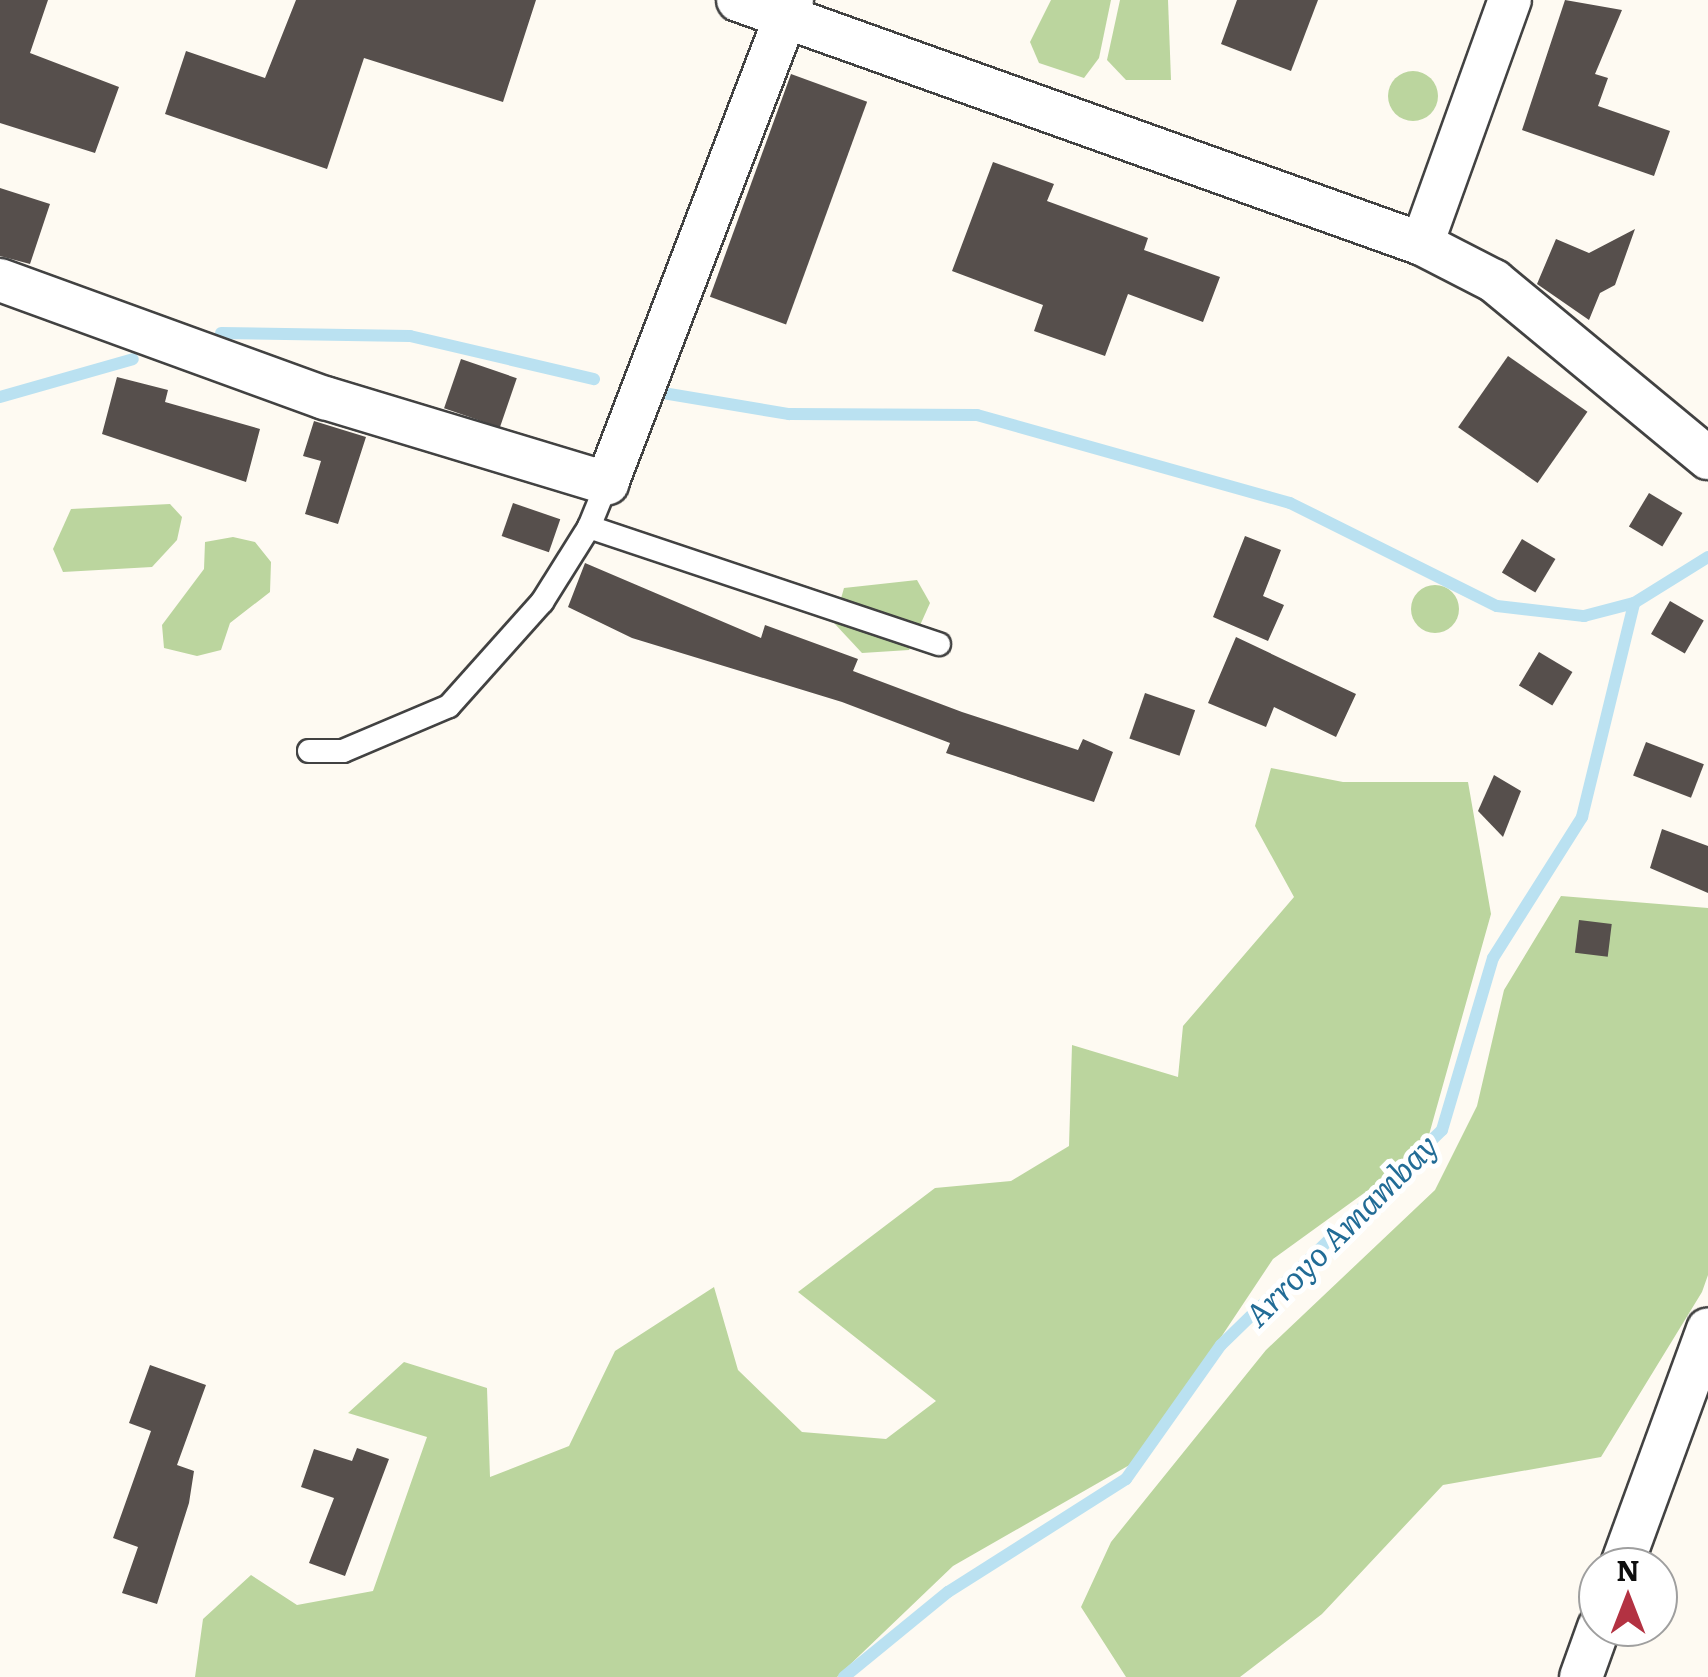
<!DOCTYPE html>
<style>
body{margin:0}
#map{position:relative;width:1708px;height:1677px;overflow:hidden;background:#fefaf2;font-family:Literata,serif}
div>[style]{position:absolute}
.forest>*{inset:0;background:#bbd59e}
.round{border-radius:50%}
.stream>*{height:12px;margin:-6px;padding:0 6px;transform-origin:6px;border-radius:6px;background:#bae1f1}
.building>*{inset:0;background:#564f4c;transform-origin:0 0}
.roads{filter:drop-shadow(2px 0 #424242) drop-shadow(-2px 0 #424242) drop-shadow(0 2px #424242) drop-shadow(0 -2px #424242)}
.service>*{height:22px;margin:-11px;padding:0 11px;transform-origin:11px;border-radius:11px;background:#fff}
.minor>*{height:42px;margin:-21px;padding:0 21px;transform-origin:21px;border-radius:21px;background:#fff}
span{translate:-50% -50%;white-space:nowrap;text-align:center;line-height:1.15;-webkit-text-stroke:10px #fff;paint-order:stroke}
.water-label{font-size:32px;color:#226c96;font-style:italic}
.north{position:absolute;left:1578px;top:1547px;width:100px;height:100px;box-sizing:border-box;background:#fff;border:2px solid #9f9f9f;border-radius:50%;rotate:0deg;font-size:28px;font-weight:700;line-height:40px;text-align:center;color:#0f0f0f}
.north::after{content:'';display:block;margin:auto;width:35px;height:45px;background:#b33242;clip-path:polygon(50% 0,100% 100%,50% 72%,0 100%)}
</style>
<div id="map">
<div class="forest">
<div style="clip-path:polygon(1051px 0,1111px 0,1099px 58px,1084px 78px,1039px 63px,1030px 42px)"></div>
<div style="clip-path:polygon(1120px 0,1168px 0,1171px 80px,1126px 80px,1107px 60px)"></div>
<div class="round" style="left:1388px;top:71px;width:50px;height:50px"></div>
<div style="clip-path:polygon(170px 504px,182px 517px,177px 540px,152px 567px,63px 572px,53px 549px,71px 509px)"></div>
<div style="clip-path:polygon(233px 537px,255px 542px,271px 562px,270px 592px,230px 623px,221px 650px,197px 656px,164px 648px,162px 625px,204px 569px,205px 542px)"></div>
<div style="clip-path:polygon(917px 580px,930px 603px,909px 650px,862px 653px,834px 623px,844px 588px)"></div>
<div class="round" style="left:1411px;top:585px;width:48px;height:48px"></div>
<div style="clip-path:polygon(1271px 768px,1343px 782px,1468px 782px,1491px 914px,1425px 1149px,1273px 1259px,1140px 1459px,953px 1566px,837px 1677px,195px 1677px,203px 1619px,251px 1575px,297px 1605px,373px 1591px,427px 1437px,348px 1413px,404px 1362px,487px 1388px,490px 1477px,569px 1446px,615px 1351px,714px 1287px,738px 1370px,802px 1432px,886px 1439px,936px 1401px,798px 1292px,935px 1188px,1011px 1181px,1069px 1146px,1072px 1045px,1178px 1077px,1183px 1026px,1294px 897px,1255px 826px)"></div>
<div style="clip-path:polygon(1561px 896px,1708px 908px,1708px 1275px,1702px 1292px,1601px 1457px,1443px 1485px,1322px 1614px,1240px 1677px,1126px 1677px,1081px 1607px,1111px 1542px,1266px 1350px,1435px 1190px,1477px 1106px,1504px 990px)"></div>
</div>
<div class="stream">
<div style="left:221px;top:333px;width:189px;rotate:0.9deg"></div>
<div style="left:410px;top:336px;width:189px;rotate:13.2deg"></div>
<div style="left:663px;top:393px;width:128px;rotate:9.5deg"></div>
<div style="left:789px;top:414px;width:188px;rotate:0.3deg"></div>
<div style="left:977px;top:415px;width:325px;rotate:15.7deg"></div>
<div style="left:1290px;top:503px;width:231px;rotate:26.5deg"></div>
<div style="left:1497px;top:606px;width:88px;rotate:6.6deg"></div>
<div style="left:1584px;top:616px;width:52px;rotate:-14.6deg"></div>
<div style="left:0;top:397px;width:138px;rotate:-15.9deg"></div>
<div style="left:844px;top:1677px;width:134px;rotate:-39.3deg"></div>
<div style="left:948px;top:1592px;width:211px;rotate:-32.4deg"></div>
<div style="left:1126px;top:1479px;width:164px;rotate:-54.7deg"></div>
<div style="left:1221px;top:1345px;width:308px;rotate:-44.2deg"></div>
<div style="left:1442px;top:1130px;width:179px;rotate:-73.5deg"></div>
<div style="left:1493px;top:958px;width:167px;rotate:-57.7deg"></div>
<div style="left:1582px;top:817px;width:220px;rotate:-76.3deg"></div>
<div style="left:1634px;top:603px;width:87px;rotate:-31.9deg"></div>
</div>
<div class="building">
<div style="clip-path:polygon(0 0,48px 0,30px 53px,119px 87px,95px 153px,0 123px)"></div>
<div style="clip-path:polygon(296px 0,536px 0,503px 102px,364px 58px,327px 169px,165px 114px,186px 51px,265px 78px)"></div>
<div style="clip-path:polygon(1237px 0,1318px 0,1291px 71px,1221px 44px)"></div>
<div style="clip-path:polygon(1565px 0,1622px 10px,1595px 74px,1608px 78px,1598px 106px,1670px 131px,1654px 176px,1522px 130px)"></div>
<div style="left:791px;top:74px;width:81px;height:237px;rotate:20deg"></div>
<div style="clip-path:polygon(993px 162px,1054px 184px,1047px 201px,1148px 238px,1144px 250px,1220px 277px,1203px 322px,1128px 294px,1105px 356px,1034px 331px,1043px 305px,952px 271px)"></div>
<div style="clip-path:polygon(0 188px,50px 204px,30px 264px,0 256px)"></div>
<div style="clip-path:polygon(1635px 229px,1615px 285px,1600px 293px,1589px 320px,1537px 284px,1556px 239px,1589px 253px)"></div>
<div style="left:1508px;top:356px;width:97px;height:87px;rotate:35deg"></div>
<div style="left:461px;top:359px;width:59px;height:52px;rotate:19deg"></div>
<div style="clip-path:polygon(117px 377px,168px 390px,165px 402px,260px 429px,246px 482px,102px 434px)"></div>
<div style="clip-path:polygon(314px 421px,366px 437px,338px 524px,305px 514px,321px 461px,303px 456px)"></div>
<div style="left:1649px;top:493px;width:39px;height:39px;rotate:31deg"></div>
<div style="left:513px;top:503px;width:50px;height:35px;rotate:19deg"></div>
<div style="clip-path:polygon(1245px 536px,1281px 550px,1263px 596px,1284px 605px,1268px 641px,1213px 617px)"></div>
<div style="left:1522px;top:539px;width:39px;height:39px;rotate:31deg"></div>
<div style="clip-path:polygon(585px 563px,761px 638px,765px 625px,858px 659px,853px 671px,962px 712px,1078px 750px,1083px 739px,1113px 752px,1094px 802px,946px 753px,950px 743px,842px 702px,632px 638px,568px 607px)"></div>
<div style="left:1670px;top:601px;width:39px;height:38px;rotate:30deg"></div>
<div style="clip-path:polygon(1236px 637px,1356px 694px,1336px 737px,1274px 707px,1266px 727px,1208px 703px)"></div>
<div style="left:1539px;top:652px;width:39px;height:39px;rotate:31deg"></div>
<div style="left:1145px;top:693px;width:53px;height:48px;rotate:19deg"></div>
<div style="left:1646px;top:742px;width:62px;height:36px;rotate:21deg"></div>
<div style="clip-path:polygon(1494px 775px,1521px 791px,1503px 837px,1478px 811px)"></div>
<div style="clip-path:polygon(1662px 829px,1708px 846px,1708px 893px,1650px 868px)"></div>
<div style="left:1579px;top:920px;width:33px;height:33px;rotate:7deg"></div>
<div style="clip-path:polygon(150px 1365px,206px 1385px,177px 1465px,194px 1471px,189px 1503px,157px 1604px,122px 1593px,138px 1547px,113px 1538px,151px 1431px,129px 1423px)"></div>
<div style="clip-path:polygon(357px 1448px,389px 1459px,345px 1576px,309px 1563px,334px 1498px,301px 1487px,314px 1449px,352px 1461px)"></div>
</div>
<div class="roads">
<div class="service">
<div style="left:607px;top:483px;width:48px;rotate:112.2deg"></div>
<div style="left:589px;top:527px;width:369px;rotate:18.5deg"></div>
<div style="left:309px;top:751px;width:34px"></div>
<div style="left:343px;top:751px;width:115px;rotate:-23deg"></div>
<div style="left:449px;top:706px;width:140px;rotate:-48.2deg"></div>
<div style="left:542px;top:602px;width:89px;rotate:-57.9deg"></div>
</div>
<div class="minor">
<div style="left:738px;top:0;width:726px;rotate:19.63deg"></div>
<div style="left:1422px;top:244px;width:81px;rotate:27.2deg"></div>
<div style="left:1494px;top:281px;width:278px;rotate:39.6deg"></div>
<div style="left:1422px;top:244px;width:259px;rotate:-70.2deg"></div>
<div style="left:0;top:280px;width:346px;rotate:20deg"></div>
<div style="left:325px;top:398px;width:295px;rotate:16.8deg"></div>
<div style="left:607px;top:483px;width:517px;rotate:-69.04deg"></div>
<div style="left:1621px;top:1567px;width:253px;rotate:-69.9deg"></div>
<div style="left:1581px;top:1677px;width:53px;rotate:-70.2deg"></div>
</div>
</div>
<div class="water-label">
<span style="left:1340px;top:1229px;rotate:-45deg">Arroyo Amambay</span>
</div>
<div class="north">N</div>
</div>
